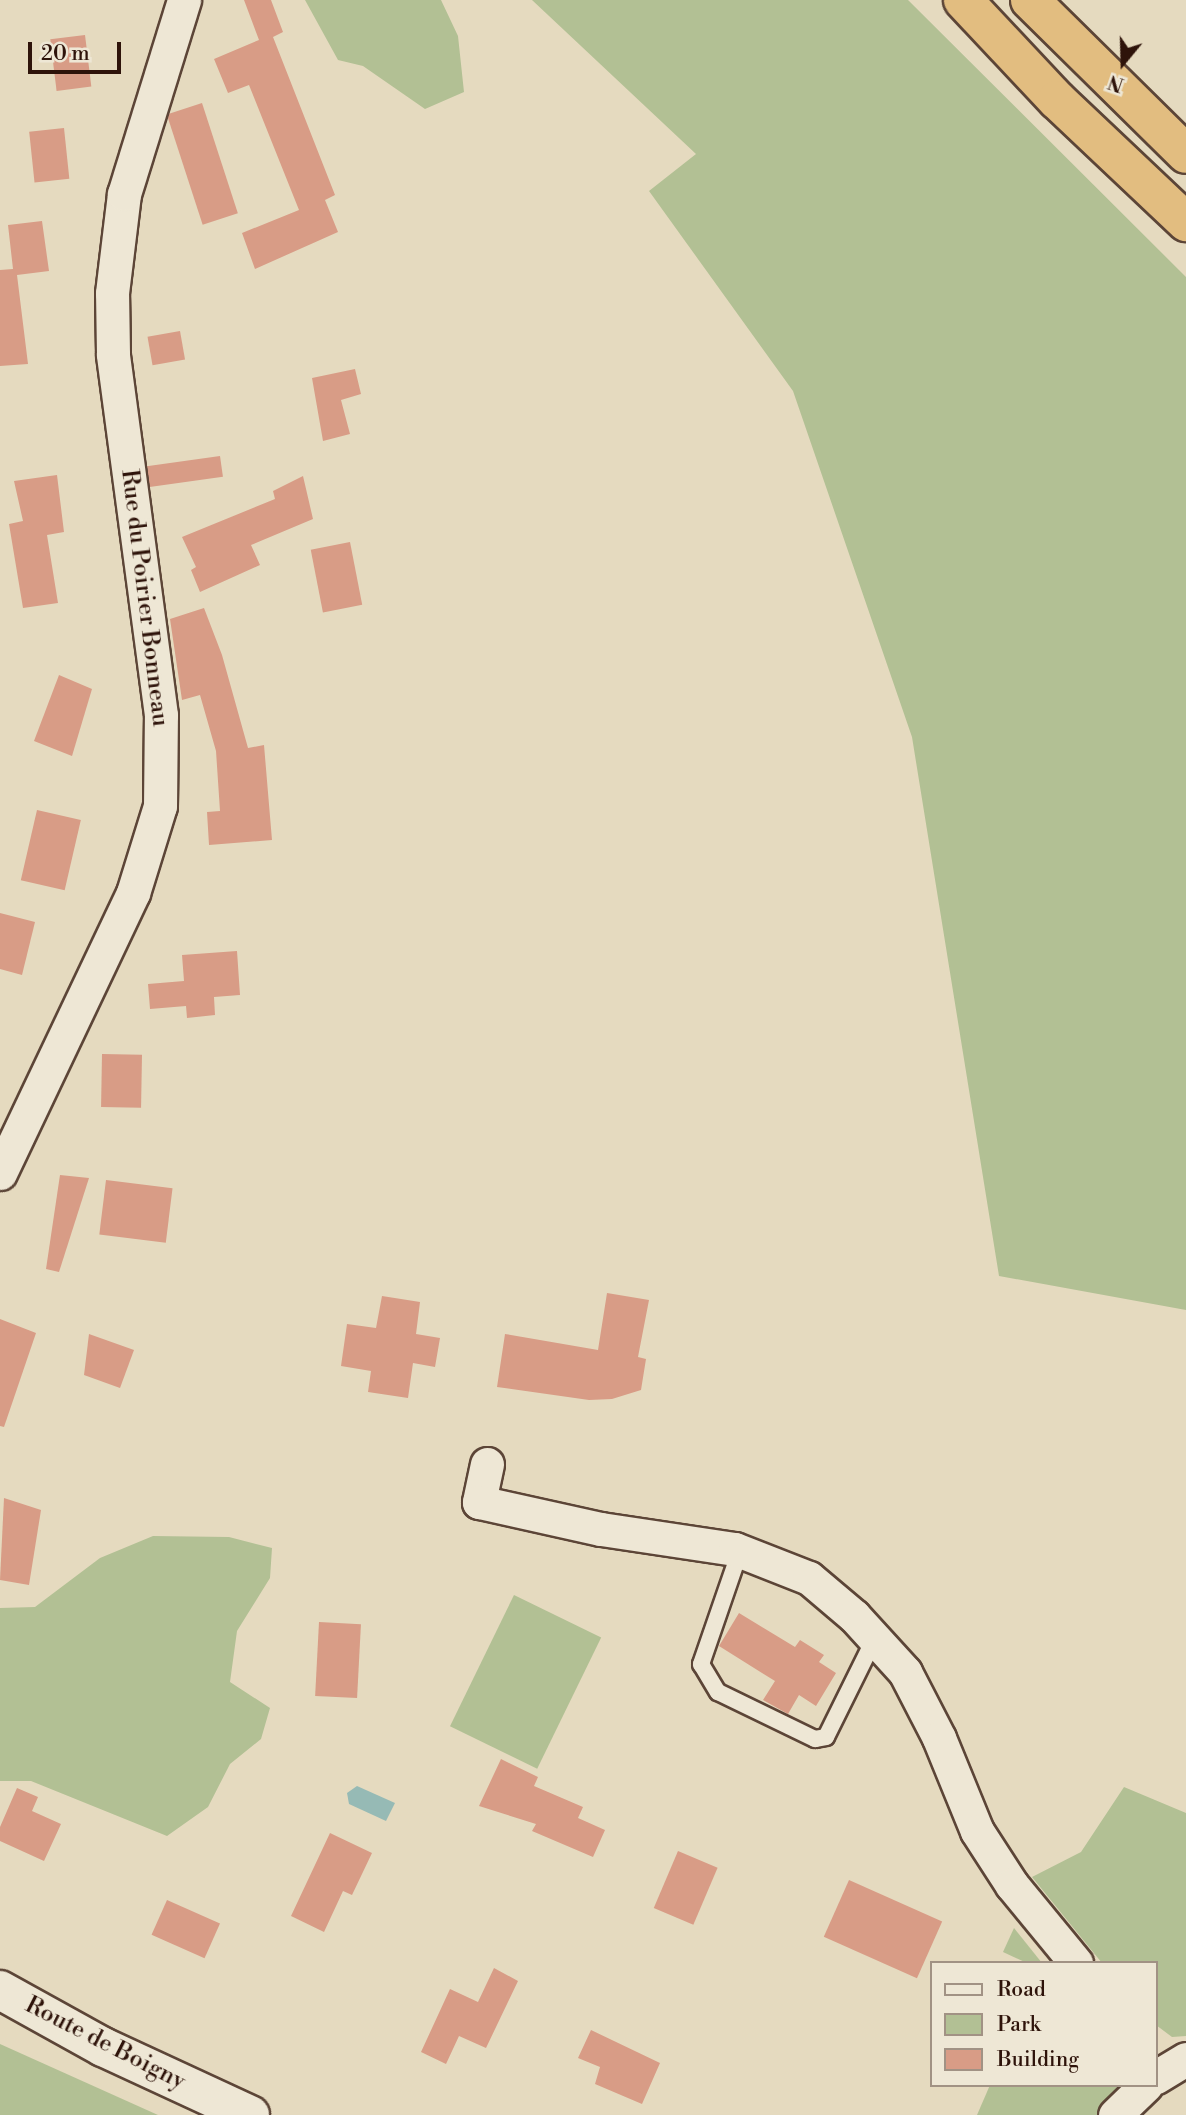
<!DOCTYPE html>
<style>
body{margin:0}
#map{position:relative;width:1186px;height:2115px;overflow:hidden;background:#e5dabf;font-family:"Libre Bodoni",serif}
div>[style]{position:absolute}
.green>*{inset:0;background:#b2c094;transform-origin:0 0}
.water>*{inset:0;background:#96bab5}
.building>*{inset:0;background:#d89c86;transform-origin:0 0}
.roads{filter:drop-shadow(2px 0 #5c4537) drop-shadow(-2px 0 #5c4537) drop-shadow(0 2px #5c4537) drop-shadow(0 -2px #5c4537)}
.lane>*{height:16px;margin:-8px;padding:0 8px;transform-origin:8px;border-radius:8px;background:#eee7d5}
.street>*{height:33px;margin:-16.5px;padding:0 16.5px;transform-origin:16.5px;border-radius:16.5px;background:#eee7d5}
.secondary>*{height:38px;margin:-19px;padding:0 19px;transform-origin:19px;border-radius:19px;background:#eee7d5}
.highway>*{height:38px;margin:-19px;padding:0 19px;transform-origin:19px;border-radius:19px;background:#e2bd80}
span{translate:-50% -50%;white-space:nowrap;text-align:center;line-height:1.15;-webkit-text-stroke:5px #eee7d5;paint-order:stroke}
.street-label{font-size:24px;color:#2e130a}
.legend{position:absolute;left:930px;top:1961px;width:228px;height:126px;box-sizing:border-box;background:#eee7d5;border:2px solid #a19284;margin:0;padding:9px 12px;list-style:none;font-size:21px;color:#2e130a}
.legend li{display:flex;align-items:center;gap:14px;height:35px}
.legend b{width:35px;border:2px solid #a19284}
.north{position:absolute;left:1088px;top:28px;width:70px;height:70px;-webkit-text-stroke:5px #eee7d5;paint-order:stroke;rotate:199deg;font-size:19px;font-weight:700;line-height:28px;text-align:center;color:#2e130a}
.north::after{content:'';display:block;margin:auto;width:24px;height:32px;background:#2e130a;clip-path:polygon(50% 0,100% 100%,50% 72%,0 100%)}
.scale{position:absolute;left:28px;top:42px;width:93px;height:32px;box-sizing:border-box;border:4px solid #2e130a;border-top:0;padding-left:9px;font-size:21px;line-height:24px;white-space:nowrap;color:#2e130a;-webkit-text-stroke:5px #eee7d5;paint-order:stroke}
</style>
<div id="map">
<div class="green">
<div style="clip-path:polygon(305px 0,441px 0,458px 36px,464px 92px,425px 109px,363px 66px,338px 60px)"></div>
<div style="clip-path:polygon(532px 0,908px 0,1186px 277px,1186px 1310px,999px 1276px,912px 737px,793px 391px,649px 191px,696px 154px)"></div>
<div style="clip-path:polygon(153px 1536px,229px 1537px,272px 1548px,270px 1578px,237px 1631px,230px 1682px,270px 1708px,261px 1739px,230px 1764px,208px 1807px,167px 1836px,31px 1781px,0 1781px,0 1608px,35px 1607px,100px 1558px)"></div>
<div style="left:514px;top:1595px;width:97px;height:146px;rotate:26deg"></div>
<div style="clip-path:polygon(1124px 1787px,1186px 1813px,1186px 2036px,1172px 2037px,1156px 2025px,1156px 1963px,1102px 1963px,1032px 1877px,1081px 1852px)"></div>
<div style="clip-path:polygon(1014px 1928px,1042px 1963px,1027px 1963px,1003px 1952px)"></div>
<div style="clip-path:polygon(0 2044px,158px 2115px,0 2115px)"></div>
<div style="clip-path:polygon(990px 2085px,1123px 2085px,1101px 2115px,977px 2115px)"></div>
</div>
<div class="water">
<div style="clip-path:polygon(357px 1786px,395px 1803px,386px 1821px,349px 1804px,347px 1793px)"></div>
</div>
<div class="building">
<div style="clip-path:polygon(244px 0,271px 0,283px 32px,273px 37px,335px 195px,325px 200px,338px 232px,255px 269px,242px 233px,299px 210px,249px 85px,228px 93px,214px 59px,259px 40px)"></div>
<div style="left:85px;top:35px;width:52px;height:35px;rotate:83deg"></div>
<div style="left:202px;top:103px;width:116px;height:37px;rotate:72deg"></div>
<div style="left:64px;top:128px;width:51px;height:35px;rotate:84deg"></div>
<div style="clip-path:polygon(42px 221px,49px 271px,17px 275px,28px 364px,0 366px,0 270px,13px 269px,8px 225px)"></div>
<div style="left:180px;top:331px;width:29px;height:33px;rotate:80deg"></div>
<div style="clip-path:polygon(355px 369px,361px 394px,341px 400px,350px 434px,323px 441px,312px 378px)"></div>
<div style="left:220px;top:456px;width:21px;height:74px;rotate:82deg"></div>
<div style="clip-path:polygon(57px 475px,64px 532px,47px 535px,58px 603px,23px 608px,9px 524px,23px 521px,14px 481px)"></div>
<div style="clip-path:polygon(303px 476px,313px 519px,251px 545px,260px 565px,200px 592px,191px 570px,196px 567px,182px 537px,275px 499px,273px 491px)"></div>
<div style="left:350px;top:542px;width:64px;height:40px;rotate:79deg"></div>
<div style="clip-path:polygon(204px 608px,222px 655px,248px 748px,264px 745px,272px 840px,209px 845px,207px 812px,220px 811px,216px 751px,200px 695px,182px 700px,170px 619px)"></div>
<div style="clip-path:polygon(59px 675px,92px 689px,72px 756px,34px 741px)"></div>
<div style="left:37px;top:810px;width:45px;height:72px;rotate:13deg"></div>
<div style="clip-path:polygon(0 913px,35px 922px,22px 975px,0 969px)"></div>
<div style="clip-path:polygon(237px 951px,240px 995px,214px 997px,215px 1015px,187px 1018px,186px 1006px,150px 1009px,148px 984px,184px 981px,182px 955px)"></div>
<div style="left:102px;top:1054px;width:40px;height:53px;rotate:1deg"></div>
<div style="clip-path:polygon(60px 1175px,89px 1178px,59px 1272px,46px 1269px)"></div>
<div style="left:106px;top:1180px;width:67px;height:55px;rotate:7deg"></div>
<div style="clip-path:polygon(607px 1293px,649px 1300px,638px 1357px,646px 1359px,641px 1390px,612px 1399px,589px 1400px,497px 1387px,505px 1334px,598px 1350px)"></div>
<div style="clip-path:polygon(382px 1296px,420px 1302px,416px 1334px,440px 1338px,435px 1367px,413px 1363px,408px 1398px,368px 1392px,371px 1371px,341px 1366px,347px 1324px,376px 1328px)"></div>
<div style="clip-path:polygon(0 1319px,36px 1333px,4px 1427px,0 1426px)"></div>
<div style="clip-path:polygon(89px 1334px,134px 1350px,120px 1388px,84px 1375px)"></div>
<div style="clip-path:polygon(4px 1498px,41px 1510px,29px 1585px,0 1580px)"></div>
<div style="clip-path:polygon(739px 1613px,795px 1647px,800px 1640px,824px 1655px,819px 1662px,836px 1673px,816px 1706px,799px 1695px,788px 1714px,763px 1700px,775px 1681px,719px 1646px)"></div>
<div style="left:319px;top:1622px;width:42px;height:74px;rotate:3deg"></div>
<div style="clip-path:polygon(501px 1759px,538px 1777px,534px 1786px,583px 1807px,578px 1818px,605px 1830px,593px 1857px,532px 1831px,536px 1824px,479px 1806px)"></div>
<div style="clip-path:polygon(17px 1788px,38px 1797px,32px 1811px,61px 1824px,44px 1861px,0 1841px,0 1827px)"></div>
<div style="clip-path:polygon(330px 1833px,372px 1853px,352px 1895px,343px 1891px,324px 1932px,291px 1916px)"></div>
<div style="left:678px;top:1851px;width:43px;height:62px;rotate:23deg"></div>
<div style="left:849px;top:1880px;width:102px;height:62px;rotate:24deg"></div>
<div style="left:167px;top:1900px;width:58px;height:38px;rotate:24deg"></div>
<div style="clip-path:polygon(494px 1968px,518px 1981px,486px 2048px,459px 2036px,446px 2064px,421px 2052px,450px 1989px,478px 2002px)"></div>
<div style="clip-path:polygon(591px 2030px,660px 2063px,642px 2104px,595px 2084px,600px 2067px,578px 2058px)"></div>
</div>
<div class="roads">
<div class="lane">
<div style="left:740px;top:1551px;width:120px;rotate:109deg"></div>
<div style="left:701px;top:1664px;width:33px;rotate:59deg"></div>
<div style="left:718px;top:1692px;width:108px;rotate:25.9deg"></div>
<div style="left:815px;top:1739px;width:11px;rotate:-10deg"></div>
<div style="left:826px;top:1737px;width:110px;rotate:-63.7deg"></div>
</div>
<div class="street">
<div style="left:0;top:1173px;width:310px;rotate:-64.6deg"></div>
<div style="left:133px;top:893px;width:91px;rotate:-72.8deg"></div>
<div style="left:160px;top:806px;width:91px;rotate:-89.4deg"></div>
<div style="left:161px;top:715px;width:364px;rotate:-97.6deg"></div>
<div style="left:113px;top:354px;width:61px;rotate:-90.9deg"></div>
<div style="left:112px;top:293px;width:100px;rotate:-83.1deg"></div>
<div style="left:124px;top:194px;width:203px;rotate:-72.8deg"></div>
<div style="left:487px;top:1464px;width:39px;rotate:102deg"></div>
<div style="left:479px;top:1502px;width:125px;rotate:12.5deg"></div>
<div style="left:601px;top:1529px;width:135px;rotate:8.5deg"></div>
<div style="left:735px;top:1549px;width:79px;rotate:21.4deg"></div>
<div style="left:809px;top:1578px;width:59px;rotate:40.2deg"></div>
<div style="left:854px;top:1616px;width:76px;rotate:47.7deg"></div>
<div style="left:905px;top:1672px;width:74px;rotate:62.7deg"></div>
<div style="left:939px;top:1738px;width:100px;rotate:67.8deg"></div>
<div style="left:977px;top:1831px;width:64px;rotate:57.1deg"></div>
<div style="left:1012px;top:1885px;width:101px;rotate:50.6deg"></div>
<div style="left:1156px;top:2077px;width:35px;rotate:-31deg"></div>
<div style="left:1115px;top:2115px;width:43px;rotate:-44.1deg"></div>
</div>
<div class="secondary">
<div style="left:0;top:1990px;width:118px;rotate:29deg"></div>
<div style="left:103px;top:2047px;width:162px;rotate:24.8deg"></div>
</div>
<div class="highway">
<div style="left:963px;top:0;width:137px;rotate:46.8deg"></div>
<div style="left:1057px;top:100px;width:178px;rotate:43.4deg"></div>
<div style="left:1030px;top:0;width:219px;rotate:44.6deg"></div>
</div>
</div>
<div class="street-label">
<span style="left:144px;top:598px;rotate:83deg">Rue du Poirier Bonneau</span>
<span style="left:105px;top:2044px;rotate:27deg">Route de Boigny</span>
</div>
<ul class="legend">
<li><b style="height:9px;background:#eee7d5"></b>Road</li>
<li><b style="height:19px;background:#b2c094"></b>Park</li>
<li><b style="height:19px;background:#d89c86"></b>Building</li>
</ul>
<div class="north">N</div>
<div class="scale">20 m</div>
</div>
